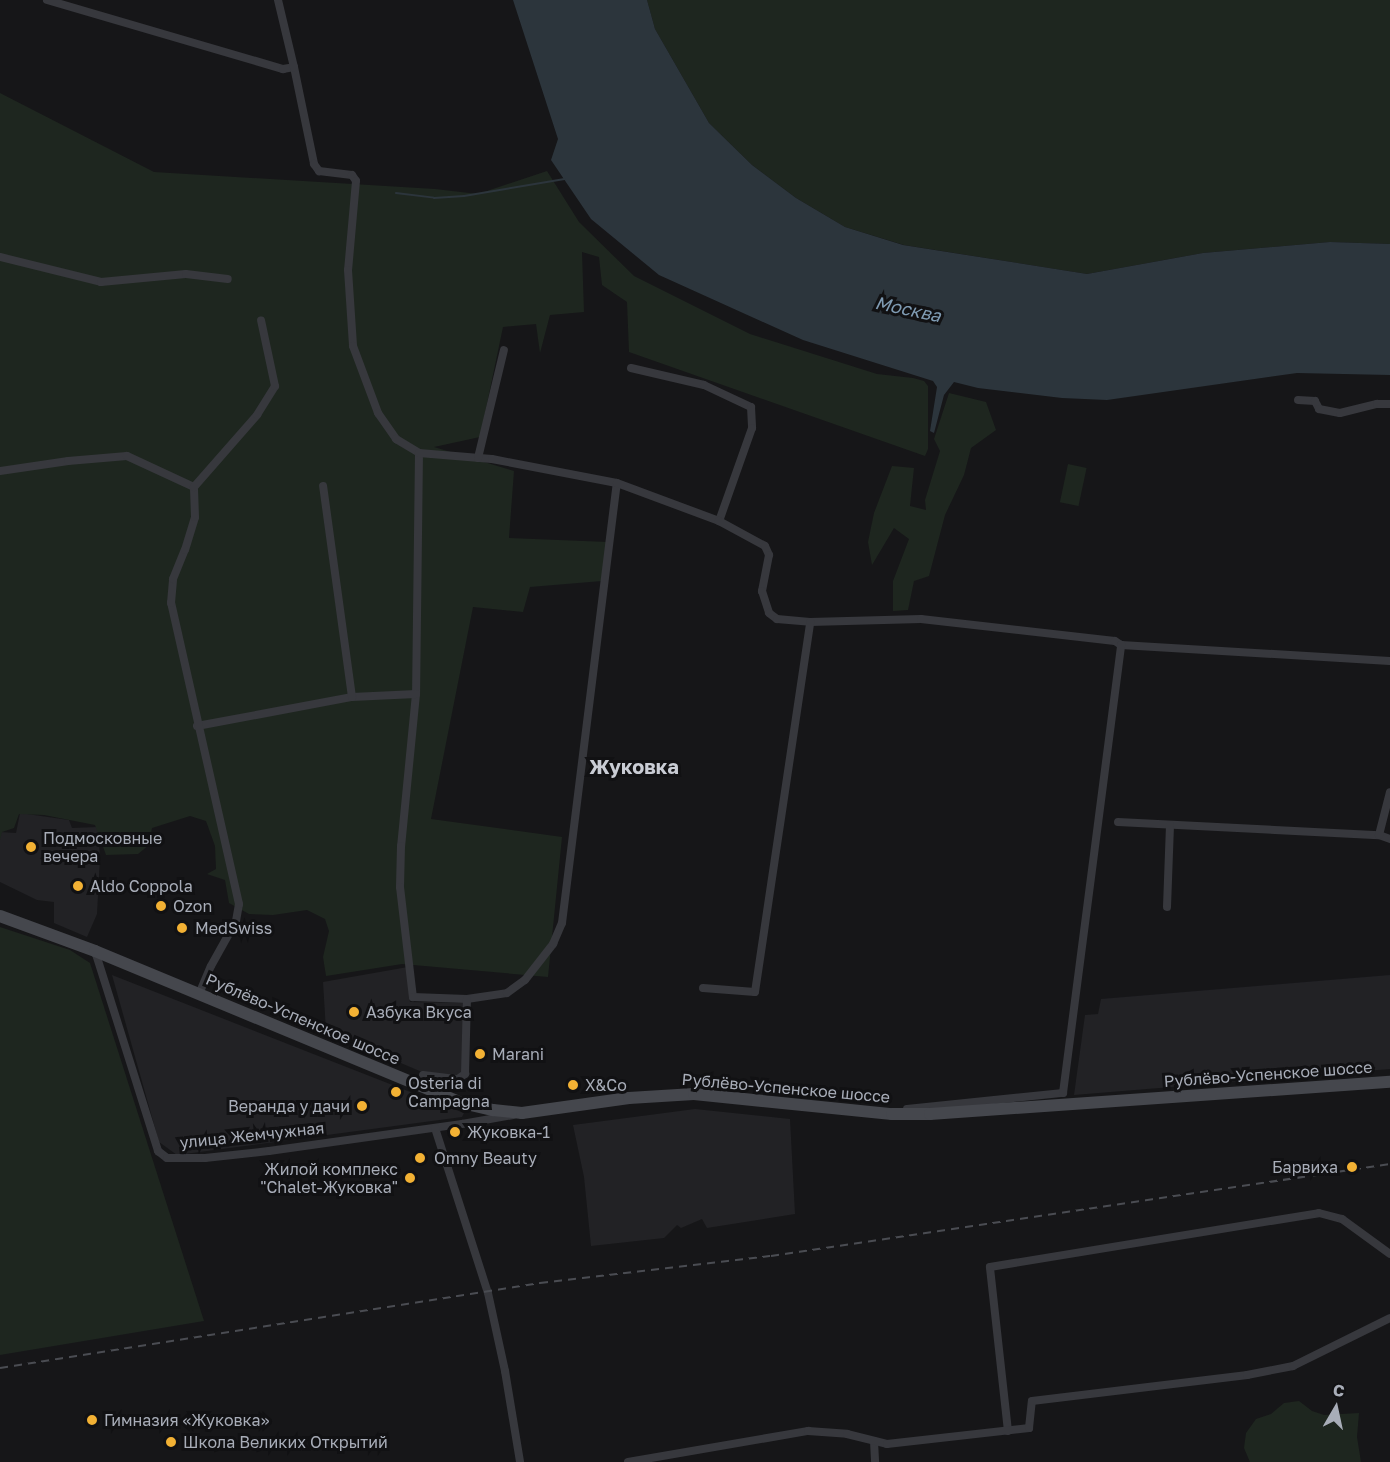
<!DOCTYPE html>
<meta charset="utf-8">
<style>
body{margin:0}
#map{position:relative;width:1390px;height:1462px;overflow:hidden;background:#161618;font-family:"Golos Text",sans-serif}
div>[style]{position:absolute}
.built>*{inset:0;background:#222225}
.green>*{inset:0;background:#1e261f;transform-origin:0 0}
.water>*{inset:0;background:#2c353c}
.stream>*{height:2px;margin:-1px;padding:0 1px;transform-origin:1px;border-radius:1px;background:#2c353c}
.minor>*{height:8px;margin:-4px;padding:0 4px;transform-origin:4px;border-radius:4px;background:#37383d}
.secondary>*{height:12px;margin:-6px;padding:0 6px;transform-origin:6px;border-radius:6px;background:#45474d}
.rail>*{height:2px;margin-top:-1px;transform-origin:0;background:repeating-linear-gradient(90deg,#4a4c52 0 8px,transparent 0 14px)}
.dots>*{width:16px;height:16px;translate:-50% -50%;box-sizing:border-box;border:3px solid #111113;border-radius:50%}
span{translate:-50% -50%;white-space:nowrap;text-align:center;line-height:1.15;-webkit-text-stroke:6px #111113;paint-order:stroke}
.poi-label{font-size:16px;color:#a8adb8}
.left{translate:0 -50%;text-align:left}
.right{translate:-100% -50%;text-align:right}
.street-label{font-size:16px;color:#a8adb8}
.water-label{font-size:18px;color:#7f9bb3;font-style:italic}
.quarter-label{font-size:20px;color:#c9ccd4;font-weight:700}
.north{position:absolute;left:1306px;top:1378px;width:60px;height:60px;-webkit-text-stroke:4px #111113;paint-order:stroke;rotate:9deg;font-size:16px;font-weight:700;line-height:24px;text-align:center;color:#a8adb8}
.north::after{content:'';display:block;margin:auto;width:21px;height:27px;background:#a8adb8;clip-path:polygon(50% 0,100% 100%,50% 72%,0 100%)}
</style>
<div id="map">
<div class="built">
<div style="clip-path:polygon(20px 813px,69px 820px,72px 828px,98px 827px,100px 857px,97px 914px,87px 937px,54px 923px,54px 902px,37px 900px,0 882px,0 832px,16px 833px)"></div>
<div style="clip-path:polygon(408px 967px,410px 1002px,465px 1003px,464px 1090px,326px 1031px,323px 982px)"></div>
<div style="clip-path:polygon(112px 975px,464px 1113px,462px 1117px,177px 1155px,159px 1142px)"></div>
<div style="clip-path:polygon(1390px 975px,1390px 1069px,1074px 1095px,1085px 1015px,1098px 1014px,1101px 999px)"></div>
<div style="clip-path:polygon(695px 1109px,790px 1119px,795px 1214px,707px 1228px,702px 1219px,681px 1228px,677px 1225px,664px 1238px,591px 1246px,584px 1177px,573px 1125px)"></div>
</div>
<div class="green">
<div style="clip-path:polygon(647px 0,1390px 0,1390px 244px,1330px 242px,1203px 253px,1087px 274px,904px 245px,845px 227px,796px 198px,752px 165px,709px 123px,655px 29px)"></div>
<div style="clip-path:polygon(0 93px,154px 172px,435px 189px,478px 194px,547px 171px,579px 222px,634px 276px,750px 334px,877px 374px,913px 378px,924px 381px,928px 386px,928px 449px,925px 456px,629px 352px,627px 302px,602px 285px,599px 257px,582px 252px,584px 312px,550px 315px,540px 353px,536px 324px,503px 327px,480px 437px,434px 447px,514px 471px,509px 538px,608px 542px,602px 581px,530px 587px,523px 612px,473px 607px,431px 819px,562px 837px,548px 977px,402px 964px,326px 976px,323px 957px,329px 931px,325px 919px,307px 910px,273px 915px,249px 914px,229px 903px,225px 880px,207px 874px,216px 869px,215px 846px,206px 821px,190px 816px,152px 828px,149px 845px,138px 854px,106px 855px,95px 825px,44px 815px,19px 814px,14px 828px,2px 832px,0 840px)"></div>
<div style="clip-path:polygon(949px 393px,986px 402px,996px 430px,971px 448px,964px 475px,945px 515px,929px 576px,914px 581px,908px 610px,893px 611px,893px 581px,909px 539px,894px 528px,872px 565px,868px 542px,874px 513px,892px 466px,914px 468px,910px 506px,926px 510px,925px 500px,940px 451px,934px 439px)"></div>
<div style="left:1068px;top:464px;width:19px;height:39px;rotate:12deg"></div>
<div style="clip-path:polygon(0 927px,70px 950px,90px 963px,204px 1321px,0 1355px)"></div>
<div style="clip-path:polygon(1299px 1401px,1312px 1411px,1324px 1415px,1359px 1413px,1357px 1437px,1361px 1462px,1250px 1462px,1244px 1448px,1246px 1433px,1256px 1419px,1271px 1414px,1284px 1403px)"></div>
</div>
<div class="water">
<div style="clip-path:polygon(513px 0,647px 0,655px 29px,709px 123px,752px 165px,796px 198px,845px 227px,903px 245px,1087px 274px,1203px 253px,1330px 242px,1390px 244px,1390px 375px,1297px 373px,1107px 400px,1062px 398px,978px 388px,954px 382px,944px 395px,934px 433px,930px 431px,937px 387px,933px 381px,803px 340px,659px 275px,591px 219px,551px 160px,558px 139px)"></div>
</div>
<div class="stream">
<div style="left:396px;top:193px;width:38px;rotate:7deg"></div>
<div style="left:434px;top:198px;width:30px;rotate:-4deg"></div>
<div style="left:464px;top:196px;width:102px;rotate:-9.6deg"></div>
</div>
<div class="minor">
<div style="left:47px;top:0;width:246px;rotate:16.3deg"></div>
<div style="left:283px;top:69px;width:11px;rotate:-10deg"></div>
<div style="left:294px;top:67px;width:99px;rotate:78.3deg"></div>
<div style="left:314px;top:164px;width:9px;rotate:54deg"></div>
<div style="left:319px;top:171px;width:33px;rotate:7deg"></div>
<div style="left:352px;top:175px;width:7px;rotate:56deg"></div>
<div style="left:356px;top:181px;width:89px;rotate:95.1deg"></div>
<div style="left:348px;top:270px;width:76px;rotate:86.2deg"></div>
<div style="left:353px;top:346px;width:72px;rotate:69.5deg"></div>
<div style="left:378px;top:413px;width:32px;rotate:55deg"></div>
<div style="left:396px;top:439px;width:27px;rotate:31deg"></div>
<div style="left:419px;top:453px;width:241px;rotate:90.7deg"></div>
<div style="left:416px;top:694px;width:153px;rotate:95.6deg"></div>
<div style="left:401px;top:846px;width:41px;rotate:91.4deg"></div>
<div style="left:400px;top:887px;width:111px;rotate:83.3deg"></div>
<div style="left:413px;top:997px;width:54px;rotate:2.1deg"></div>
<div style="left:467px;top:999px;width:40px;rotate:-8.5deg"></div>
<div style="left:507px;top:993px;width:22px;rotate:-36deg"></div>
<div style="left:525px;top:980px;width:46px;rotate:-52.1deg"></div>
<div style="left:553px;top:944px;width:23px;rotate:-67deg"></div>
<div style="left:562px;top:923px;width:443px;rotate:-82.9deg"></div>
<div style="left:278px;top:0;width:69px;rotate:76.6deg"></div>
<div style="left:0;top:257px;width:104px;rotate:13.9deg"></div>
<div style="left:101px;top:282px;width:85px;rotate:-5.4deg"></div>
<div style="left:186px;top:274px;width:42px;rotate:6.8deg"></div>
<div style="left:631px;top:368px;width:75px;rotate:13.1deg"></div>
<div style="left:704px;top:385px;width:52px;rotate:25.1deg"></div>
<div style="left:751px;top:407px;width:21px;rotate:87deg"></div>
<div style="left:752px;top:428px;width:99px;rotate:109.5deg"></div>
<div style="left:1298px;top:400px;width:17px;rotate:3deg"></div>
<div style="left:1315px;top:401px;width:9px;rotate:63deg"></div>
<div style="left:1319px;top:409px;width:21px;rotate:11deg"></div>
<div style="left:1340px;top:413px;width:38px;rotate:-14deg"></div>
<div style="left:1377px;top:404px;width:13px"></div>
<div style="left:419px;top:453px;width:73px;rotate:4.7deg"></div>
<div style="left:492px;top:459px;width:127px;rotate:10.9deg"></div>
<div style="left:617px;top:483px;width:109px;rotate:20.4deg"></div>
<div style="left:719px;top:521px;width:52px;rotate:28.5deg"></div>
<div style="left:765px;top:546px;width:10px;rotate:66deg"></div>
<div style="left:769px;top:555px;width:37px;rotate:101deg"></div>
<div style="left:762px;top:591px;width:23px;rotate:72deg"></div>
<div style="left:769px;top:613px;width:10px;rotate:37deg"></div>
<div style="left:777px;top:619px;width:33px;rotate:5deg"></div>
<div style="left:810px;top:622px;width:111px;rotate:-1.5deg"></div>
<div style="left:921px;top:619px;width:195px;rotate:6.5deg"></div>
<div style="left:1115px;top:641px;width:7px;rotate:34deg"></div>
<div style="left:1121px;top:645px;width:269px;rotate:3.4deg"></div>
<div style="left:478px;top:458px;width:111px;rotate:-76.5deg"></div>
<div style="left:0;top:471px;width:69px;rotate:-8.4deg"></div>
<div style="left:68px;top:461px;width:59px;rotate:-4.8deg"></div>
<div style="left:127px;top:456px;width:74px;rotate:24.8deg"></div>
<div style="left:352px;top:697px;width:64px;rotate:-2.7deg"></div>
<div style="left:197px;top:726px;width:158px;rotate:-10.6deg"></div>
<div style="left:352px;top:697px;width:213px;rotate:-97.8deg"></div>
<div style="left:1118px;top:822px;width:261px;rotate:2.9deg"></div>
<div style="left:1379px;top:835px;width:12px;rotate:20deg"></div>
<div style="left:1379px;top:835px;width:44px;rotate:-75.7deg"></div>
<div style="left:1167px;top:907px;width:82px;rotate:-87.9deg"></div>
<div style="left:95px;top:951px;width:210px;rotate:72.5deg"></div>
<div style="left:158px;top:1151px;width:11px;rotate:38deg"></div>
<div style="left:167px;top:1158px;width:38px"></div>
<div style="left:205px;top:1158px;width:64px;rotate:-6.2deg"></div>
<div style="left:269px;top:1151px;width:195px;rotate:-8deg"></div>
<div style="left:462px;top:1124px;width:52px;rotate:-10deg"></div>
<div style="left:703px;top:988px;width:52px;rotate:4.4deg"></div>
<div style="left:755px;top:992px;width:374px;rotate:-81.5deg"></div>
<div style="left:199px;top:994px;width:30px;rotate:-67deg"></div>
<div style="left:211px;top:966px;width:51px;rotate:-60.9deg"></div>
<div style="left:236px;top:921px;width:17px;rotate:-80deg"></div>
<div style="left:239px;top:904px;width:309px;rotate:-102.7deg"></div>
<div style="left:171px;top:603px;width:24px;rotate:-85deg"></div>
<div style="left:173px;top:579px;width:31px;rotate:-68deg"></div>
<div style="left:185px;top:550px;width:34px;rotate:-73deg"></div>
<div style="left:195px;top:517px;width:30px;rotate:-92deg"></div>
<div style="left:194px;top:487px;width:96px;rotate:-48.8deg"></div>
<div style="left:257px;top:415px;width:34px;rotate:-58deg"></div>
<div style="left:275px;top:386px;width:67px;rotate:-102deg"></div>
<div style="left:423px;top:1075px;width:35px;rotate:7deg"></div>
<div style="left:458px;top:1079px;width:9px;rotate:-36deg"></div>
<div style="left:465px;top:1074px;width:75px;rotate:-88.5deg"></div>
<div style="left:907px;top:1109px;width:157px;rotate:-5.9deg"></div>
<div style="left:1063px;top:1093px;width:452px;rotate:-82.6deg"></div>
<div style="left:435px;top:1128px;width:173px;rotate:72.2deg"></div>
<div style="left:488px;top:1293px;width:80px;rotate:77.7deg"></div>
<div style="left:505px;top:1371px;width:92px;rotate:80.6deg"></div>
<div style="left:1008px;top:1431px;width:165px;rotate:-96.3deg"></div>
<div style="left:990px;top:1267px;width:333px;rotate:-9.3deg"></div>
<div style="left:1319px;top:1213px;width:24px;rotate:15deg"></div>
<div style="left:1342px;top:1219px;width:59px;rotate:36.1deg"></div>
<div style="left:874px;top:1441px;width:21px;rotate:87deg"></div>
<div style="left:628px;top:1462px;width:183px;rotate:-9.8deg"></div>
<div style="left:808px;top:1431px;width:39px;rotate:4deg"></div>
<div style="left:847px;top:1434px;width:41px;rotate:14deg"></div>
<div style="left:887px;top:1444px;width:143px;rotate:-6.4deg"></div>
<div style="left:1029px;top:1428px;width:27px;rotate:-84deg"></div>
<div style="left:1032px;top:1401px;width:217px;rotate:-6.9deg"></div>
<div style="left:1247px;top:1375px;width:47px;rotate:-11.1deg"></div>
<div style="left:1293px;top:1366px;width:108px;rotate:-26.3deg"></div>
</div>
<div class="secondary">
<div style="left:0;top:916px;width:101px;rotate:20.2deg"></div>
<div style="left:95px;top:951px;width:397px;rotate:22.5deg"></div>
<div style="left:462px;top:1103px;width:32px;rotate:13deg"></div>
<div style="left:493px;top:1110px;width:29px;rotate:6deg"></div>
<div style="left:522px;top:1113px;width:108px;rotate:-8deg"></div>
<div style="left:629px;top:1098px;width:65px;rotate:-3.5deg"></div>
<div style="left:694px;top:1094px;width:199px;rotate:5.8deg"></div>
<div style="left:892px;top:1114px;width:38px"></div>
<div style="left:930px;top:1114px;width:461px;rotate:-4deg"></div>
</div>
<div class="rail">
<div style="left:0;top:1368px;width:547px;rotate:-8.95deg"></div>
<div style="left:540px;top:1283px;width:233px;rotate:-6.7deg"></div>
<div style="left:771px;top:1256px;width:626px;rotate:-8.45deg"></div>
</div>
<div class="dots">
<div style="left:31px;top:847px;background:#f2b134"></div>
<div style="left:78px;top:886px;background:#f2b134"></div>
<div style="left:161px;top:906px;background:#f2b134"></div>
<div style="left:182px;top:928px;background:#f2b134"></div>
<div style="left:354px;top:1012px;background:#f2b134"></div>
<div style="left:480px;top:1054px;background:#f2b134"></div>
<div style="left:573px;top:1085px;background:#f2b134"></div>
<div style="left:396px;top:1092px;background:#f2b134"></div>
<div style="left:362px;top:1106px;background:#f2b134"></div>
<div style="left:455px;top:1132px;background:#f2b134"></div>
<div style="left:420px;top:1158px;background:#f2b134"></div>
<div style="left:1352px;top:1167px;background:#f2b134"></div>
<div style="left:410px;top:1178px;background:#f2b134"></div>
<div style="left:92px;top:1420px;background:#f2b134"></div>
<div style="left:171px;top:1442px;background:#f2b134"></div>
</div>
<div class="poi-label">
<span class="left" style="left:43px;top:847px">Подмосковные<br>вечера</span>
<span class="left" style="left:90px;top:886px">Aldo Coppola</span>
<span class="left" style="left:173px;top:906px">Ozon</span>
<span class="left" style="left:195px;top:928px">MedSwiss</span>
<span class="left" style="left:366px;top:1012px">Азбука Вкуса</span>
<span class="left" style="left:492px;top:1054px">Marani</span>
<span class="left" style="left:408px;top:1092px">Osteria di<br>Campagna</span>
<span class="left" style="left:585px;top:1085px">X&amp;Co</span>
<span class="right" style="left:350px;top:1106px">Веранда у дачи</span>
<span class="left" style="left:467px;top:1132px">Жуковка-1</span>
<span class="left" style="left:434px;top:1158px">Omny Beauty</span>
<span class="right" style="left:1338px;top:1167px">Барвиха</span>
<span class="right" style="left:398px;top:1178px">Жилой комплекс<br>"Chalet-Жуковка"</span>
<span class="left" style="left:104px;top:1420px">Гимназия «Жуковка»</span>
<span class="left" style="left:183px;top:1442px">Школа Великих Открытий</span>
</div>
<div class="street-label">
<span style="left:303px;top:1019px;rotate:23deg">Рублёво-Успенское шоссе</span>
<span style="left:1268px;top:1074px;rotate:-4deg">Рублёво-Успенское шоссе</span>
<span style="left:786px;top:1088px;rotate:5deg">Рублёво-Успенское шоссе</span>
<span style="left:252px;top:1135px;rotate:-6deg">улица Жемчужная</span>
</div>
<div class="water-label">
<span style="left:908px;top:309px;rotate:12deg">Москва</span>
</div>
<div class="quarter-label">
<span style="left:634px;top:766px">Жуковка</span>
</div>
<div class="north">С</div>
</div>
